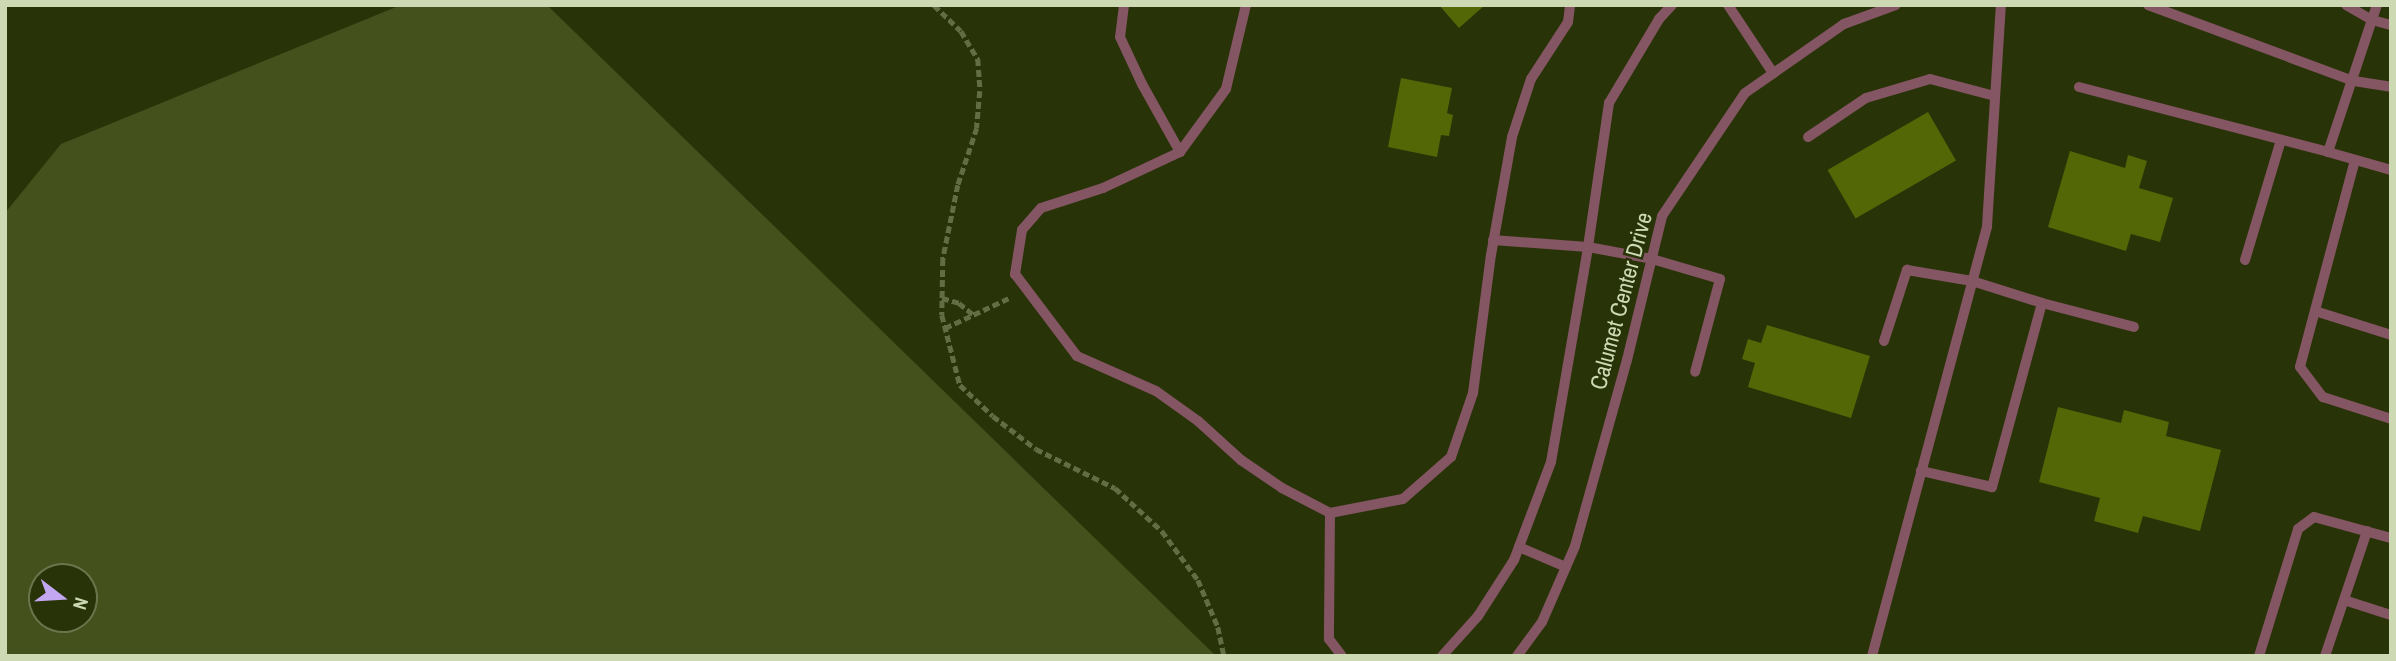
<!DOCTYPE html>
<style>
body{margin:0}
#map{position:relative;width:2396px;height:661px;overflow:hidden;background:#293308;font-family:"Archivo Narrow",sans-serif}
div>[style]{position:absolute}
.green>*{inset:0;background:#44511d}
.building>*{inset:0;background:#536707;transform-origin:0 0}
.path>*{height:4.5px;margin-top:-2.25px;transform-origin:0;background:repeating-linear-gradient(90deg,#626d44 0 7px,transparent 0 10.5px)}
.lane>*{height:10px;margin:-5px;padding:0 5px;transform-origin:5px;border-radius:5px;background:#845562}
span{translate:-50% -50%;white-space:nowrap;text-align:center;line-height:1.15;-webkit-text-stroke:5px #293308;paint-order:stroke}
.street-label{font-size:23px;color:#ccd9b2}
.frame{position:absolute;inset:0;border:7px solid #ccd9b2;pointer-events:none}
.north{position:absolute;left:28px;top:563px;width:70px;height:70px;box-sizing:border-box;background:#293308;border:2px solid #6a754c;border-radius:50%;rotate:107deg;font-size:19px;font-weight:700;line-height:28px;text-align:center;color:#ccd9b2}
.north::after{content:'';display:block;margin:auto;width:24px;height:32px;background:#c4a7f1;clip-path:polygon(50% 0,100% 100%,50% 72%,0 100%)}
</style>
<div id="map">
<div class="green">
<div style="clip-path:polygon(evenodd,401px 5px,547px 5px,1216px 656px,5px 656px,5px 213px,61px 144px,401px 5px,42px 577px,84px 577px,84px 619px,42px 619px,42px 577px)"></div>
</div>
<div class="building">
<div style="clip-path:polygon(1439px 5px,1485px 5px,1459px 28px)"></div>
<div style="clip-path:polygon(1401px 78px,1452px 88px,1447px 113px,1453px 115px,1449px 136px,1441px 135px,1437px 157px,1388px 147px)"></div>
<div style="left:1928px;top:112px;width:56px;height:116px;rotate:60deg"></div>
<div style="clip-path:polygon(2070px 151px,2125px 168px,2128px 155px,2147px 161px,2139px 188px,2173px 198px,2160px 242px,2131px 234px,2126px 251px,2048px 227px)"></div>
<div style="clip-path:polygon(1767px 325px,1870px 356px,1851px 418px,1748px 387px,1755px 363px,1742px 359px,1748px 339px,1761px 343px)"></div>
<div style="clip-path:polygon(2058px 407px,2121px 423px,2124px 410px,2169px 422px,2166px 436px,2221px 450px,2200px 531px,2143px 516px,2138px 533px,2094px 521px,2100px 498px,2039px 482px)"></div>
</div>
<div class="path">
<div style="left:934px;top:5px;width:37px;rotate:44deg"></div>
<div style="left:961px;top:31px;width:33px;rotate:59deg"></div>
<div style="left:978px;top:59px;width:32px;rotate:86deg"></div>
<div style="left:980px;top:91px;width:37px;rotate:95deg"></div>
<div style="left:977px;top:128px;width:60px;rotate:108.4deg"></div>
<div style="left:958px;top:185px;width:76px;rotate:101.5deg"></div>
<div style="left:943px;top:259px;width:56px;rotate:91deg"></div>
<div style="left:942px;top:315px;width:72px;rotate:75.6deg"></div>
<div style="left:960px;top:385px;width:45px;rotate:43.2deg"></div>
<div style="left:993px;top:416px;width:54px;rotate:37.5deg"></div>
<div style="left:1036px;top:449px;width:88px;rotate:26.3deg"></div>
<div style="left:1115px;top:488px;width:64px;rotate:42.5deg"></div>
<div style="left:1162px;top:531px;width:61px;rotate:53.7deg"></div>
<div style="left:1198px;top:580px;width:51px;rotate:66.9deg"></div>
<div style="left:1218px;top:627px;width:30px;rotate:78deg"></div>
<div style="left:942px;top:298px;width:18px;rotate:16deg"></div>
<div style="left:959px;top:303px;width:19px;rotate:39deg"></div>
<div style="left:945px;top:328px;width:73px;rotate:-25.2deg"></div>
</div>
<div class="lane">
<div style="left:1124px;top:5px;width:32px;rotate:97deg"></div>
<div style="left:1120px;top:37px;width:52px;rotate:64.9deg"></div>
<div style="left:1142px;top:84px;width:78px;rotate:60.8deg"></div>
<div style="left:1246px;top:5px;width:86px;rotate:103.4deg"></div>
<div style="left:1226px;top:89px;width:78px;rotate:126.1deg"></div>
<div style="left:1180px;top:152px;width:85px;rotate:154.9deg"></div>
<div style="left:1103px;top:188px;width:65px;rotate:162.1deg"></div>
<div style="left:1041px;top:208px;width:29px;rotate:131deg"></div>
<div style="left:1022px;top:230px;width:45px;rotate:99deg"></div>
<div style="left:1015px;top:274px;width:103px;rotate:52.9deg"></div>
<div style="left:1077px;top:356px;width:86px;rotate:23.9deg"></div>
<div style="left:1156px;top:391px;width:52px;rotate:35.5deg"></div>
<div style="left:1198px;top:421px;width:58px;rotate:42.2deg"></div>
<div style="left:1241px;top:460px;width:50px;rotate:34.3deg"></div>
<div style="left:1282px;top:488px;width:54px;rotate:27.5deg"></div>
<div style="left:1330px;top:513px;width:74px;rotate:-10.9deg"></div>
<div style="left:1403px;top:499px;width:64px;rotate:-41.2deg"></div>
<div style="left:1451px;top:457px;width:68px;rotate:-71deg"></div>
<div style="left:1473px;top:393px;width:139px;rotate:-82.6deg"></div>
<div style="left:1491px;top:255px;width:120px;rotate:-79.9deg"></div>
<div style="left:1512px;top:137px;width:61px;rotate:-71.9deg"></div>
<div style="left:1531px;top:79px;width:68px;rotate:-57deg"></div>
<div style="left:1568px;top:22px;width:17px;rotate:-83deg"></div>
<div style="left:1728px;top:5px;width:82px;rotate:56.5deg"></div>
<div style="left:2148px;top:5px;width:220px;rotate:20.3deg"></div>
<div style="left:2354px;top:81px;width:37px;rotate:9deg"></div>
<div style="left:2346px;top:5px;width:30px;rotate:30deg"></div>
<div style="left:2372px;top:20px;width:20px;rotate:15deg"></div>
<div style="left:2079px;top:87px;width:257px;rotate:14.6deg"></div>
<div style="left:2328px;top:152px;width:155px;rotate:-71.6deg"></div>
<div style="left:1808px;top:137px;width:70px;rotate:-33.9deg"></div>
<div style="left:1866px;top:98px;width:67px;rotate:-16.5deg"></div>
<div style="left:1930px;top:79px;width:67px;rotate:14.7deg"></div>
<div style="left:2328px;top:152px;width:66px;rotate:15.9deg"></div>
<div style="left:2355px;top:160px;width:214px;rotate:104.9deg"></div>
<div style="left:2300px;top:367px;width:38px;rotate:53deg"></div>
<div style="left:2323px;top:397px;width:71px;rotate:17.9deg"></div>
<div style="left:1493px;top:240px;width:95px;rotate:4.2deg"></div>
<div style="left:1588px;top:247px;width:65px;rotate:10.6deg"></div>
<div style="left:1652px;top:259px;width:71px;rotate:16.4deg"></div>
<div style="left:1720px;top:279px;width:96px;rotate:105deg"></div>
<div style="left:2245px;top:260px;width:125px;rotate:-73.3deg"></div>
<div style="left:2042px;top:303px;width:95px;rotate:14.6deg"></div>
<div style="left:2315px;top:311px;width:80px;rotate:17.5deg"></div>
<div style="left:1884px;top:341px;width:75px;rotate:-72.1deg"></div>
<div style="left:1907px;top:270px;width:66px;rotate:9.6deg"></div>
<div style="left:1972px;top:281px;width:73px;rotate:17.4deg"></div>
<div style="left:2042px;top:303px;width:191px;rotate:105.2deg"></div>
<div style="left:1992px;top:487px;width:73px;rotate:-167.3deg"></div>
<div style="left:1330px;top:513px;width:126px;rotate:90.5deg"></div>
<div style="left:1329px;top:639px;width:21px;rotate:53deg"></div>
<div style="left:1519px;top:547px;width:51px;rotate:23.1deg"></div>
<div style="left:2344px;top:600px;width:49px;rotate:17.7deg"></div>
<div style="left:1442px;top:656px;width:54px;rotate:-48deg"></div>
<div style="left:1478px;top:616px;width:67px;rotate:-57.3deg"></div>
<div style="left:1514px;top:560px;width:105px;rotate:-69.3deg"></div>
<div style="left:1551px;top:462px;width:218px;rotate:-80.2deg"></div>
<div style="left:1588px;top:247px;width:146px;rotate:-81.7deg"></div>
<div style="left:1609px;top:103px;width:98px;rotate:-59.2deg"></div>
<div style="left:1659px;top:19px;width:19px;rotate:-47deg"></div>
<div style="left:1517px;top:656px;width:42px;rotate:-53.7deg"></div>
<div style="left:1542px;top:622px;width:83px;rotate:-66.5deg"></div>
<div style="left:1575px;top:546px;width:193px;rotate:-74.4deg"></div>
<div style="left:1627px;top:360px;width:148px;rotate:-76.3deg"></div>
<div style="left:1662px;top:216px;width:148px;rotate:-56deg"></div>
<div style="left:1745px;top:93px;width:121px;rotate:-34.9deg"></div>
<div style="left:1844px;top:24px;width:55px;rotate:-20.1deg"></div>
<div style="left:1872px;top:656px;width:445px;rotate:-75deg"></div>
<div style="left:1987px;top:226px;width:221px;rotate:-86.4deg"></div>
<div style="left:2259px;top:656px;width:133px;rotate:-72.9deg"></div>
<div style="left:2298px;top:529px;width:20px;rotate:-37deg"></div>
<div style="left:2314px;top:517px;width:80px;rotate:15.3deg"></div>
<div style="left:2325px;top:656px;width:132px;rotate:-71.4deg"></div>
</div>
<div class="street-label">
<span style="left:1621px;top:301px;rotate:-75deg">Calumet Center Drive</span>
</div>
<div class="frame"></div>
<div class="north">N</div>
</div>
